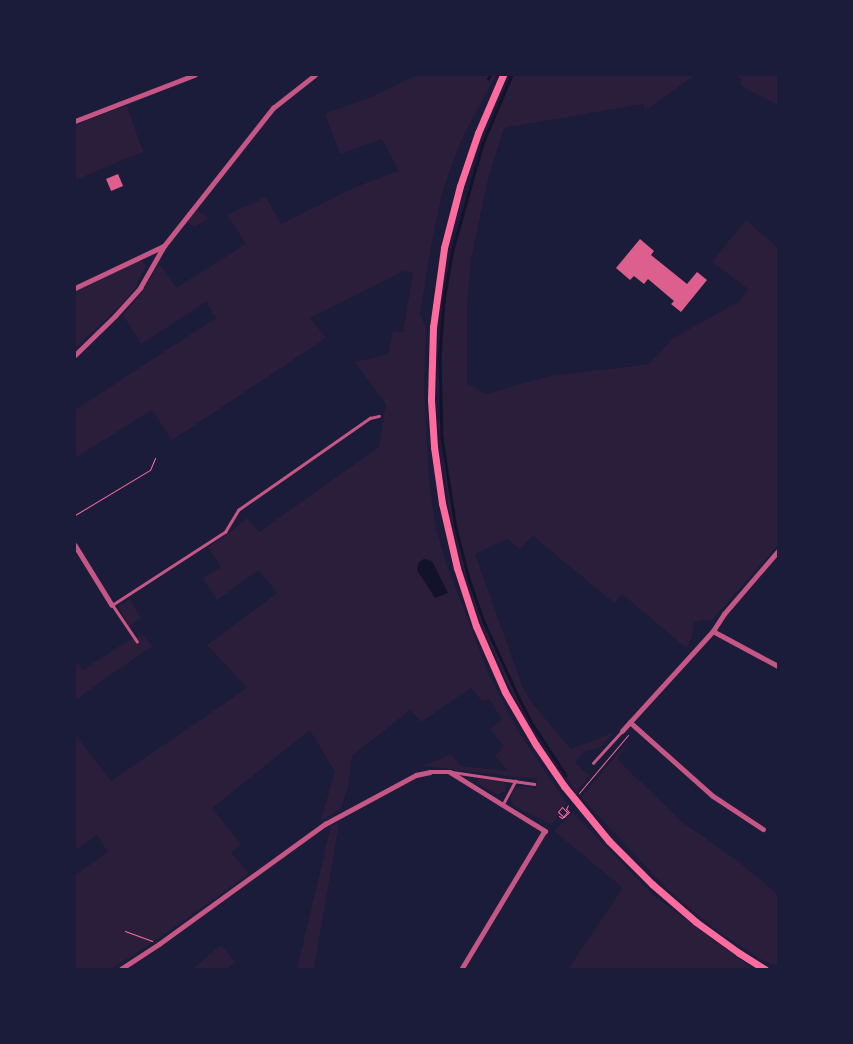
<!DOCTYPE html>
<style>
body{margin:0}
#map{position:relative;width:853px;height:1044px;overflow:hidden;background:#1b1b3a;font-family:"Open Sans",sans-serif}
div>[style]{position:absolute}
.green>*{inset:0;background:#2a1e3b}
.water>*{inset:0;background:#12122b}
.stream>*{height:2.5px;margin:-1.25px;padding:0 1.25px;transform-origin:1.25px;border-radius:1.25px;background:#12122b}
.building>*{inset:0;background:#dd5f8e;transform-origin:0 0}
.path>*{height:1px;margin:-0.5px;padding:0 0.5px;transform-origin:0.5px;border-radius:0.5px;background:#ff6b9d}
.service>*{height:2.5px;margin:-1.25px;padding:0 1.25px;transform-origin:1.25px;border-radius:1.25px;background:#c65784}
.minor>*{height:4.5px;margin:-2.25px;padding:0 2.25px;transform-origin:2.25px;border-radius:2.25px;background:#c65784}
.primary>*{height:7px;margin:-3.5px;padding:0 3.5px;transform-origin:3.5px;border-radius:3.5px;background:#ff6b9d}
span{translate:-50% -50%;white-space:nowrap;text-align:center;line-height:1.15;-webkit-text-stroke:5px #1b1b3a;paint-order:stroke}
.frame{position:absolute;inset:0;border:76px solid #1b1b3a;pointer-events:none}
</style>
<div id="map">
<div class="green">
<div style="clip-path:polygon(417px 75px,496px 75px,464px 134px,455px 156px,442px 193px,431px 246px,420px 314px,426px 328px,424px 388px,429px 479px,435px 524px,445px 560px,489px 675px,519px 733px,567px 804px,557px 812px,558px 815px,552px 824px,548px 823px,514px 806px,510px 799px,515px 788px,520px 786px,536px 788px,537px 779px,423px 766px,451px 754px,461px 766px,508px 771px,495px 756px,504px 746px,490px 729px,502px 719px,489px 699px,482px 701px,471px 688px,421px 722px,410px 710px,352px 756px,348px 787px,341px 808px,320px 822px,335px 772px,310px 730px,212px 808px,241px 844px,231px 852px,249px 874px,159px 938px,111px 969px,75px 969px,75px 875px,108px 852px,97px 835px,75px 850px,75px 738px,77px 737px,111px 781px,247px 688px,207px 645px,277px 593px,259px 570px,217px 600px,203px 578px,221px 567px,208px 547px,228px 534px,247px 518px,259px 532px,379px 447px,386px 404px,355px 362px,388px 354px,393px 331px,403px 332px,413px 273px,404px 271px,310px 318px,326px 338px,172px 440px,152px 410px,75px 458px,75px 410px,216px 318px,206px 302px,141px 344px,123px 315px,143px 291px,159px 263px,176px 288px,246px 244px,227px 215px,266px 197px,281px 224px,358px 186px,399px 171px,382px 139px,340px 154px,325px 114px,373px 96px)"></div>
<div style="clip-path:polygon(513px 75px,695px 75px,646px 110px,643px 104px,504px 128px,488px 179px,471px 260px,467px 307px,467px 383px,486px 394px,550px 376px,649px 364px,673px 338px,740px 301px,748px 289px,712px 262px,746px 220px,778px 248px,778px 545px,712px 620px,701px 620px,694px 623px,691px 640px,686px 648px,622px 594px,614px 603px,533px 536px,520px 549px,507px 539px,475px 554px,523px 688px,532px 703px,571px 749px,613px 733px,600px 748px,585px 751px,575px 763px,590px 776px,576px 792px,530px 724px,508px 685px,479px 619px,460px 559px,448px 502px,438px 421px,443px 421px,438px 387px,439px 357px,444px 301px,454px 249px,483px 144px)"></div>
<div style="clip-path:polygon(734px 75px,778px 75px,778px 105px,744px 88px,741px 84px,742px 79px)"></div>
<div style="clip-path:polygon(127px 105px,143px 152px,75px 180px,75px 125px)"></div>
<div style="clip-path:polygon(196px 210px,209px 218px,195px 227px,186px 222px)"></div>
<div style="clip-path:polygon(135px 261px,142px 261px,146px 266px,135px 288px,119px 307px,75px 348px,75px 292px)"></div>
<div style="clip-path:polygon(130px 599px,141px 618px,129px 627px,119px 607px)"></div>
<div style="clip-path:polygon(144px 635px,152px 646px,75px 700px,75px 660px,83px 670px,129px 640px)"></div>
<div style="clip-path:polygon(632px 737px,617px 759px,682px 822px,738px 861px,778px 895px,778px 966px,764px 961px,719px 932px,668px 890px,581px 797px)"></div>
<div style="clip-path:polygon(478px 778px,503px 782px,506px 785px,505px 792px,497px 794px,477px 783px)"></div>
<div style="clip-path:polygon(573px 813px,654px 896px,753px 969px,568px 969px,623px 888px,554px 831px)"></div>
<div style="clip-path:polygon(339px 824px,314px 969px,297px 969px,331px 826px)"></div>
<div style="clip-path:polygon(221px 945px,235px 962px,228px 969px,192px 969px)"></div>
</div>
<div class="water">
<div style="clip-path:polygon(424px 559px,432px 561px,448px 593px,435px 598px,417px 570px,419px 562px)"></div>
</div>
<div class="stream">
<div style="left:512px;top:75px;width:75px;rotate:112.8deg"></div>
<div style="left:483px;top:144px;width:109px;rotate:105.9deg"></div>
<div style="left:453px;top:249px;width:53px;rotate:99.8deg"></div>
<div style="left:444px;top:301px;width:56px;rotate:94.1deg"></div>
<div style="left:440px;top:357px;width:81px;rotate:88.6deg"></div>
<div style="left:442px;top:438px;width:91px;rotate:81.2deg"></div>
<div style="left:456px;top:528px;width:53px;rotate:75.7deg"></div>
<div style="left:469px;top:579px;width:46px;rotate:70.8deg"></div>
<div style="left:484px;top:622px;width:84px;rotate:65.3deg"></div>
<div style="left:519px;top:698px;width:30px;rotate:63deg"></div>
<div style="left:533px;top:725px;width:60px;rotate:56.6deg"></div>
<div style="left:488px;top:79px;width:4px;rotate:-63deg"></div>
</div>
<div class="building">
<div style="left:118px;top:174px;width:13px;height:13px;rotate:67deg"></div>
<div style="clip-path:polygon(640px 239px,654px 251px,651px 255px,687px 284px,697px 272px,707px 280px,681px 312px,671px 304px,674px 301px,648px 279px,644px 284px,634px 276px,630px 280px,616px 268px)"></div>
</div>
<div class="path">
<div style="left:75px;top:515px;width:87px;rotate:-31deg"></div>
<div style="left:150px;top:470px;width:13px;rotate:-67deg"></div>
<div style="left:579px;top:793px;width:76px;rotate:-49.8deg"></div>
<div style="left:559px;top:816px;width:4px;rotate:34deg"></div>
<div style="left:562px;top:818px;width:8px;rotate:-50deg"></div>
<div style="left:567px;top:812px;width:7px;rotate:-135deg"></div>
<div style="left:562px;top:807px;width:6px;rotate:129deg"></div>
<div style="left:558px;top:812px;width:8px;rotate:40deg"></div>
<div style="left:564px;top:817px;width:7px;rotate:-45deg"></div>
<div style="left:569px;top:812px;width:4px;rotate:-135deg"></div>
<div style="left:566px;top:809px;width:4px;rotate:-63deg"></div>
<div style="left:125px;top:931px;width:29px;rotate:20deg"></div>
</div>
<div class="service">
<div style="left:137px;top:642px;width:45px;rotate:-124deg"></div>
<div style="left:112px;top:605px;width:135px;rotate:-32.9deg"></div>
<div style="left:225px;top:532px;width:26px;rotate:-59deg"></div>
<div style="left:238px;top:510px;width:161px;rotate:-34.9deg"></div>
<div style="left:370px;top:418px;width:9px;rotate:-13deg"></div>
<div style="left:593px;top:763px;width:43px;rotate:-47.8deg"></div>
<div style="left:452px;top:772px;width:83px;rotate:8.3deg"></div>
<div style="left:503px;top:804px;width:26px;rotate:-62deg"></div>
</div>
<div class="minor">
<div style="left:75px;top:121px;width:128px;rotate:-21.1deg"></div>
<div style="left:75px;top:288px;width:98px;rotate:-25.3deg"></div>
<div style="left:75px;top:355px;width:56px;rotate:-44.3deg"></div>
<div style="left:115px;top:316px;width:38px;rotate:-48deg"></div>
<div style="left:140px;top:288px;width:48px;rotate:-60.3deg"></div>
<div style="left:164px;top:246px;width:176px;rotate:-51.7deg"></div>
<div style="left:273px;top:108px;width:53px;rotate:-38.2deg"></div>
<div style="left:75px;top:545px;width:70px;rotate:58.3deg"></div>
<div style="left:713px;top:631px;width:74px;rotate:28.3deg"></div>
<div style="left:630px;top:722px;width:111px;rotate:41.7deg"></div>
<div style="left:713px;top:796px;width:60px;rotate:33.4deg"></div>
<div style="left:622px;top:731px;width:135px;rotate:-47.7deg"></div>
<div style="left:713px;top:631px;width:20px;rotate:-57deg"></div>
<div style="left:724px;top:614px;width:83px;rotate:-49.4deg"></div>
<div style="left:121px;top:969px;width:45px;rotate:-33.3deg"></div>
<div style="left:159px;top:944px;width:205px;rotate:-35.9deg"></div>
<div style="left:325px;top:824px;width:103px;rotate:-28.3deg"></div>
<div style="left:416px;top:775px;width:14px;rotate:-12deg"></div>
<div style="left:430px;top:772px;width:20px"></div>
<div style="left:450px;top:772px;width:112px;rotate:31.8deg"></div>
<div style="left:545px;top:831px;width:161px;rotate:121deg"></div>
</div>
<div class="primary">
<div style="left:503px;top:75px;width:63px;rotate:113.3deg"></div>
<div style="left:478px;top:133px;width:56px;rotate:108.8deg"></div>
<div style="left:460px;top:186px;width:64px;rotate:104.5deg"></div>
<div style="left:444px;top:248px;width:80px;rotate:97.9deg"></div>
<div style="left:433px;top:327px;width:73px;rotate:91.6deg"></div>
<div style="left:431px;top:400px;width:47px;rotate:86.3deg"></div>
<div style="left:434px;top:447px;width:57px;rotate:81.9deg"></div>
<div style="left:442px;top:503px;width:67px;rotate:77deg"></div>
<div style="left:457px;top:568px;width:61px;rotate:71.9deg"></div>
<div style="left:476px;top:626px;width:72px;rotate:66.3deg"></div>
<div style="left:505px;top:692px;width:61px;rotate:59.7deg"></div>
<div style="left:536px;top:745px;width:50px;rotate:55.7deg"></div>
<div style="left:564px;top:786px;width:71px;rotate:50.7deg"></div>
<div style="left:609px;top:841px;width:61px;rotate:45deg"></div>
<div style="left:652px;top:884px;width:58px;rotate:40.8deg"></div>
<div style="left:696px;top:922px;width:53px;rotate:35.8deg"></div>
<div style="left:739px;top:953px;width:31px;rotate:32deg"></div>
</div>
<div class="frame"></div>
</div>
